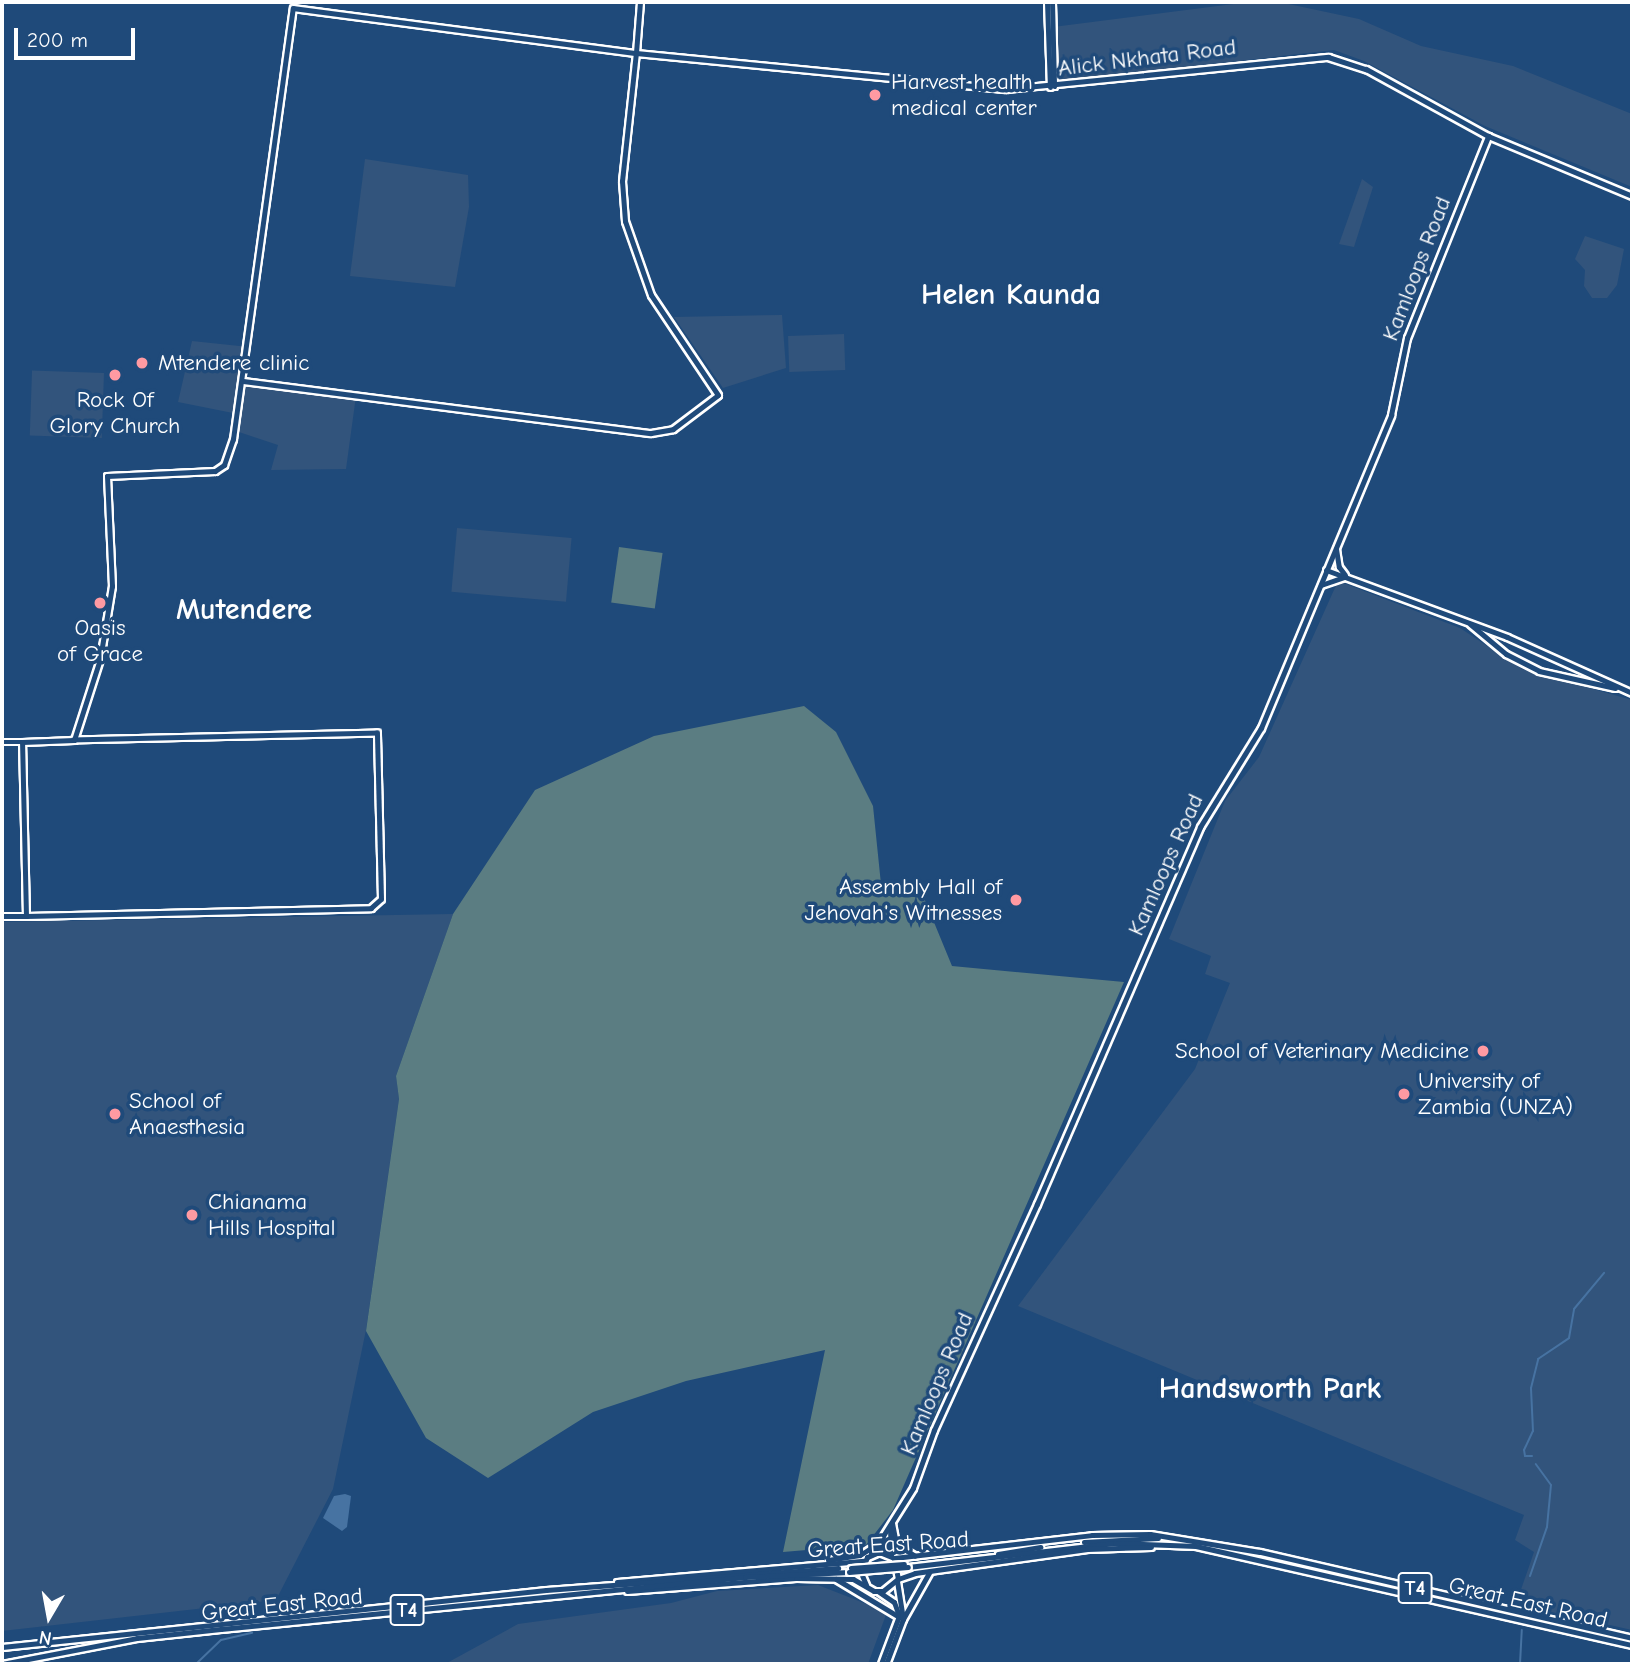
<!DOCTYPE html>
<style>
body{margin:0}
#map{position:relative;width:1634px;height:1666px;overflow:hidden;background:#1f4a7a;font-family:"Comic Neue",sans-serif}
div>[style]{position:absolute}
.built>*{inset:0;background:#32547c;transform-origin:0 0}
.green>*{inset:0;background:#5b7d82;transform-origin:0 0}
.water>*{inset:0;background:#4773a2}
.stream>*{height:2px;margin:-1px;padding:0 1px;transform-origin:1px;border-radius:1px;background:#4773a2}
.roads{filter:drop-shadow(2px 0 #fff) drop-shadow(-2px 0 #fff) drop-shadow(0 2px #fff) drop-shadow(0 -2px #fff)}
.minor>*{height:4.5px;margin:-2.25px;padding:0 2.25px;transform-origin:2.25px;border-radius:2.25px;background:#1f4a7a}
.major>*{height:5px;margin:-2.5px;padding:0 2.5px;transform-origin:2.5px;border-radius:2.5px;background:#1f4a7a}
.bridges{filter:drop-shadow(2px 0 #fff) drop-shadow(-2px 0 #fff) drop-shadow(0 2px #fff) drop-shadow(0 -2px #fff)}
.major-bridge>*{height:5px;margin:-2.5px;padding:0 2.5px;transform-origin:2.5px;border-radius:2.5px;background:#1f4a7a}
.dots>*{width:19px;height:19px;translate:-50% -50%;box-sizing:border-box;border:4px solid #1f4a7a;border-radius:50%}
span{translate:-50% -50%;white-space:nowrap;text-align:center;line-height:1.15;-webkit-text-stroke:7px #1f4a7a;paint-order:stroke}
.shield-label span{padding:2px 5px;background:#1f4a7a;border:2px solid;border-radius:5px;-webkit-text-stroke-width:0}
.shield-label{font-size:21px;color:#fff;font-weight:700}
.street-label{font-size:23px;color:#fff}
.poi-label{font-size:23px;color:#fff}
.left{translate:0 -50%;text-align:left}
.right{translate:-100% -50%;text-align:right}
.district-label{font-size:30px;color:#fff;font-weight:700}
.frame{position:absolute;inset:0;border:4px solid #fff;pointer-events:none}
.north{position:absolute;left:14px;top:1582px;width:70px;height:70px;-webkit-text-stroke:5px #1f4a7a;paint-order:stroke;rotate:190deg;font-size:19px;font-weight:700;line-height:28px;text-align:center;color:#fff}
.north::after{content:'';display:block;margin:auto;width:24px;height:32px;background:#fff;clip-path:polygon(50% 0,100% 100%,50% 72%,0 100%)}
.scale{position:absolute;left:14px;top:28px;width:121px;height:32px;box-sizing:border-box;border:4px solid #fff;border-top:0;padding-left:9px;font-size:21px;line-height:24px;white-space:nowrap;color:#fff;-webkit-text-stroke:5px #1f4a7a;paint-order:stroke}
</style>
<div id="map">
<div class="built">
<div style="clip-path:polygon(1249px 2px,1279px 2px,1359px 19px,1421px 46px,1513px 66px,1632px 114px,1632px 187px,1485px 126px,1364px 61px,1334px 50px,1056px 82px,1053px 27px)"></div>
<div style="clip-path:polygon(365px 159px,468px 175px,469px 207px,455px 287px,350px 276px)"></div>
<div style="clip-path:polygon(1362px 179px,1373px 187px,1354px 247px,1339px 244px)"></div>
<div style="clip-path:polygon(1585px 236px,1624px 249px,1617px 285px,1607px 298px,1592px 298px,1584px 286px,1585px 270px,1575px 259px)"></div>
<div style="clip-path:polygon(782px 315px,786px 368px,723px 388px,674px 317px)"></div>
<div style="left:844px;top:334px;width:36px;height:56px;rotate:88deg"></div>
<div style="clip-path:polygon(192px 341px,249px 347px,244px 381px,356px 396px,346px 469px,271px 470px,278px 445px,236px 431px,238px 414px,178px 402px)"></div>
<div style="left:104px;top:373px;width:65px;height:72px;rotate:92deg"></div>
<div style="left:457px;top:528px;width:115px;height:64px;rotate:5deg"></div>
<div style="clip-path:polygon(1338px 581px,1460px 628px,1522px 669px,1632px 700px,1632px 1630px,1516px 1604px,1534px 1552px,1515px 1540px,1524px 1515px,1018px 1306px,1195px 1069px,1230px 983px,1205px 974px,1211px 956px,1169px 939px,1225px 801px,1259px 757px)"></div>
<div style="clip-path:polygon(453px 914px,396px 1076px,399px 1099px,366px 1330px,333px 1489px,276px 1600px,2px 1631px,2px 922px)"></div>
<div style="clip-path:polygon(818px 1585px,887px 1612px,868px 1664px,445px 1664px,518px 1624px,671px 1603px,717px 1591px)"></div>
</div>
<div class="green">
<div style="left:619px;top:547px;width:44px;height:56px;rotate:8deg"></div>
<div style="clip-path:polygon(804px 706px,836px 732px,873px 806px,882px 894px,924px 898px,952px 966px,1124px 982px,893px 1510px,866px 1545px,783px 1552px,825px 1350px,686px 1381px,593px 1412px,488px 1478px,426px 1438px,366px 1331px,399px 1099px,396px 1076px,453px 914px,535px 790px,654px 736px)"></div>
</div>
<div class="water">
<div style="clip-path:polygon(345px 1494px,351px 1496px,347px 1527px,342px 1531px,323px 1518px,334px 1496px)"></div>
</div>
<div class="stream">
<div style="left:1532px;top:1456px;width:7px;rotate:180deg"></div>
<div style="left:1525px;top:1456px;width:6px;rotate:-99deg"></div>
<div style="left:1524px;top:1450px;width:21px;rotate:-65deg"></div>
<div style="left:1533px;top:1431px;width:43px;rotate:-92.7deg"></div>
<div style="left:1531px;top:1388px;width:30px;rotate:-76deg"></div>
<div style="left:1538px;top:1359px;width:37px;rotate:-34deg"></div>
<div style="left:1569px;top:1338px;width:29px;rotate:-80deg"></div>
<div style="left:1574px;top:1309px;width:47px;rotate:-50.2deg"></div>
<div style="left:1530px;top:1576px;width:52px;rotate:-70.9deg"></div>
<div style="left:1547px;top:1527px;width:42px;rotate:-84.6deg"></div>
<div style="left:1551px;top:1485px;width:26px;rotate:-126deg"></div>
<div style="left:196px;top:1664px;width:35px;rotate:-44deg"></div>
<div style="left:221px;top:1640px;width:32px;rotate:-13deg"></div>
<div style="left:1520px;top:1664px;width:34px;rotate:-87deg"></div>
</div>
<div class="roads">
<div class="minor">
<div style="left:636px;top:53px;width:51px;rotate:-85.5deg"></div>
<div style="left:2px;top:742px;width:20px"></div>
<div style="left:26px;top:916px;width:345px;rotate:-1.3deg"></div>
<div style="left:371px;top:908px;width:13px;rotate:-42deg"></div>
<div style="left:381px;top:899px;width:166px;rotate:-91.4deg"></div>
<div style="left:377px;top:733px;width:303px;rotate:178.7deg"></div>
</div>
<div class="major">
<div style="left:1047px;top:2px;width:85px;rotate:88deg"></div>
<div style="left:1052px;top:2px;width:84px;rotate:88.6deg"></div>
<div style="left:243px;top:381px;width:411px;rotate:7.3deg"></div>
<div style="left:651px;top:433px;width:22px;rotate:-10deg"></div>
<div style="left:673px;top:429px;width:56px;rotate:-37.1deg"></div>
<div style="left:718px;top:395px;width:120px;rotate:-123.8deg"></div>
<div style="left:651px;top:295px;width:78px;rotate:-109.4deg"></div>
<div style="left:625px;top:221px;width:40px;rotate:-94.3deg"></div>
<div style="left:622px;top:181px;width:129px;rotate:-83.8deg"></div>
<div style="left:1336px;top:549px;width:18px;rotate:81deg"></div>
<div style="left:1339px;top:567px;width:10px;rotate:53deg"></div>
<div style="left:1326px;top:570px;width:193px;rotate:20.3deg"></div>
<div style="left:1507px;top:637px;width:137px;rotate:24.1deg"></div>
<div style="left:1321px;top:585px;width:24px;rotate:-19deg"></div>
<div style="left:1470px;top:624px;width:47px;rotate:39.8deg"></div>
<div style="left:1506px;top:654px;width:37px;rotate:27deg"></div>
<div style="left:1539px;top:671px;width:78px;rotate:12.6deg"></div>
<div style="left:2px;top:916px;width:24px"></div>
<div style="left:26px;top:916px;width:174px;rotate:-91.3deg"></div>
<div style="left:22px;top:742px;width:52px;rotate:-2.2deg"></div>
<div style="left:74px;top:740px;width:85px;rotate:-72.2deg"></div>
<div style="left:100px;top:659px;width:74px;rotate:-80.7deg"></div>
<div style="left:112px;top:586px;width:110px;rotate:-92.6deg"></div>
<div style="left:107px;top:476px;width:108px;rotate:-2.7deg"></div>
<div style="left:215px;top:471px;width:11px;rotate:-34deg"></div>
<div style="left:224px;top:465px;width:28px;rotate:-71deg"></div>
<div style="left:233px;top:439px;width:435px;rotate:-82.1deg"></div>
<div style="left:293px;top:8px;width:346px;rotate:7.5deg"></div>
<div style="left:636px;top:53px;width:372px;rotate:5.6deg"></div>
<div style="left:1006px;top:89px;width:324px;rotate:-5.7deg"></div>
<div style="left:1328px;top:57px;width:40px;rotate:18deg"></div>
<div style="left:1366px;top:69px;width:139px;rotate:28.8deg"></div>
<div style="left:1488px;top:136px;width:156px;rotate:22.6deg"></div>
<div style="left:892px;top:1523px;width:21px;rotate:79deg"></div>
<div style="left:896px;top:1544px;width:22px;rotate:32deg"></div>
<div style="left:890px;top:1529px;width:27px;rotate:88deg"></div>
<div style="left:1084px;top:1542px;width:74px;rotate:-3.1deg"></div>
<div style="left:998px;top:1554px;width:43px;rotate:-9.5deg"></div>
<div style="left:871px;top:1555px;width:79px;rotate:-57.9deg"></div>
<div style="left:913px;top:1488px;width:62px;rotate:-70.1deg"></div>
<div style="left:934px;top:1430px;width:248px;rotate:-65.5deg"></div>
<div style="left:1037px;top:1204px;width:411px;rotate:-66.6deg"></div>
<div style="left:1200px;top:827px;width:116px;rotate:-58.4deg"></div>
<div style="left:1261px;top:728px;width:339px;rotate:-67.4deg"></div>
<div style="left:1391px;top:415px;width:79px;rotate:-78.3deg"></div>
<div style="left:1407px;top:338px;width:218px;rotate:-68.1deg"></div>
<div style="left:894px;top:1558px;width:199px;rotate:-6.6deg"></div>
<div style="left:1092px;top:1535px;width:58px;rotate:-1deg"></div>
<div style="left:1150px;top:1534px;width:111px;rotate:9.3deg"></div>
<div style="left:1260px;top:1552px;width:382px;rotate:13deg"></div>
<div style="left:828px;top:1560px;width:32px;rotate:-9deg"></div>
<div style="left:860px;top:1555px;width:17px;rotate:-33deg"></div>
<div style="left:908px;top:1567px;width:208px;rotate:-6.6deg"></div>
<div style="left:1115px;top:1543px;width:81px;rotate:2.1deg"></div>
<div style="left:1196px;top:1546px;width:447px;rotate:12.8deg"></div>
<div style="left:836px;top:1579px;width:74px;rotate:31.1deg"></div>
<div style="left:898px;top:1579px;width:18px;rotate:-19deg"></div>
<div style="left:915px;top:1573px;width:174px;rotate:-7.9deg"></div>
<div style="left:1087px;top:1549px;width:64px;rotate:-1.8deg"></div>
<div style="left:617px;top:1582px;width:248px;rotate:-4.9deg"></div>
<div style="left:627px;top:1591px;width:169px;rotate:-4.4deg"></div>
<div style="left:796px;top:1578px;width:57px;rotate:1deg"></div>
<div style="left:853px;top:1579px;width:24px;rotate:30deg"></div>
<div style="left:874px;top:1591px;width:9px"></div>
<div style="left:883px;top:1591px;width:19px;rotate:-39deg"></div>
<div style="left:898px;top:1579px;width:21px;rotate:-101deg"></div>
<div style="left:894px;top:1558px;width:16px;rotate:-158deg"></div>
<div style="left:879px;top:1552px;width:13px;rotate:157deg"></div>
<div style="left:867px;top:1557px;width:17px;rotate:111deg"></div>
<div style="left:861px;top:1573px;width:13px;rotate:67deg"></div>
<div style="left:879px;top:1592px;width:18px;rotate:34deg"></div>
<div style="left:894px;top:1602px;width:15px;rotate:70deg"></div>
<div style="left:899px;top:1616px;width:51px;rotate:110.6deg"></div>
<div style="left:903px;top:1619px;width:55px;rotate:-60.6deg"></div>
<div style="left:2px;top:1647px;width:547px;rotate:-5.98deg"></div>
<div style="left:546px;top:1590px;width:293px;rotate:-4.3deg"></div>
<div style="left:2px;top:1664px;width:137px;rotate:-10.9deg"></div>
<div style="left:137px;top:1638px;width:84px;rotate:-6.1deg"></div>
<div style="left:221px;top:1629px;width:527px;rotate:-5.67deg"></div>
<div style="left:745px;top:1577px;width:104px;rotate:-2.8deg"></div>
<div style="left:886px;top:1664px;width:48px;rotate:-69.3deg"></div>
<div style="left:903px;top:1619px;width:37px;rotate:-99deg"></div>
</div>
</div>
<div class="bridges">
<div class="major-bridge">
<div style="left:851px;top:1568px;width:53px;rotate:-4.3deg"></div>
<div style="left:849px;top:1572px;width:59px;rotate:-4.8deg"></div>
</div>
</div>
<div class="dots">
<div style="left:875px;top:95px;background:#ff9aa2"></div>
<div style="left:142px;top:363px;background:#ff9aa2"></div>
<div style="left:115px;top:375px;background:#ff9aa2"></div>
<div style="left:100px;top:603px;background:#ff9aa2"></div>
<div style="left:1016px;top:900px;background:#ff9aa2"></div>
<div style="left:1483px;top:1051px;background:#ff9aa2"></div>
<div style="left:1404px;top:1094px;background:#ff9aa2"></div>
<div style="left:115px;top:1114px;background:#ff9aa2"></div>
<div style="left:192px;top:1215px;background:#ff9aa2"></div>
</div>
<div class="shield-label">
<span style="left:1415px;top:1588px">T4</span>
<span style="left:407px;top:1610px">T4</span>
</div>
<div class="street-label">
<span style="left:1147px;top:58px;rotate:-7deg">Alick Nkhata Road</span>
<span style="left:1417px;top:269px;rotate:-69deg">Kamloops Road</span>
<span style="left:1166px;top:865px;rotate:-66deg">Kamloops Road</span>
<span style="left:937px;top:1384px;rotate:-67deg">Kamloops Road</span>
<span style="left:888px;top:1545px;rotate:-4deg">Great East Road</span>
<span style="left:1528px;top:1603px;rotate:13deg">Great East Road</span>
<span style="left:282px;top:1605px;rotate:-6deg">Great East Road</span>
</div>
<div class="poi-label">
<span class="left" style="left:891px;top:95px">Harvest health<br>medical center</span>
<span class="left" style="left:158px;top:363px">Mtendere clinic</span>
<span style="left:115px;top:413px">Rock Of<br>Glory Church</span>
<span style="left:100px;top:641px">Oasis<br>of Grace</span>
<span class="right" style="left:1002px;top:900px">Assembly Hall of<br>Jehovah's Witnesses</span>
<span class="right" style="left:1469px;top:1051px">School of Veterinary Medicine</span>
<span class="left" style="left:1418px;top:1094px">University of<br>Zambia (UNZA)</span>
<span class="left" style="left:129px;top:1114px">School of<br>Anaesthesia</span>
<span class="left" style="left:208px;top:1215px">Chianama<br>Hills Hospital</span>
</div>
<div class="district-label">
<span style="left:1011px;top:295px">Helen Kaunda</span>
<span style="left:244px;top:610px">Mutendere</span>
<span style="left:1270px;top:1389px">Handsworth Park</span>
</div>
<div class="frame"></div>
<div class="north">N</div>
<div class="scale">200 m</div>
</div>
